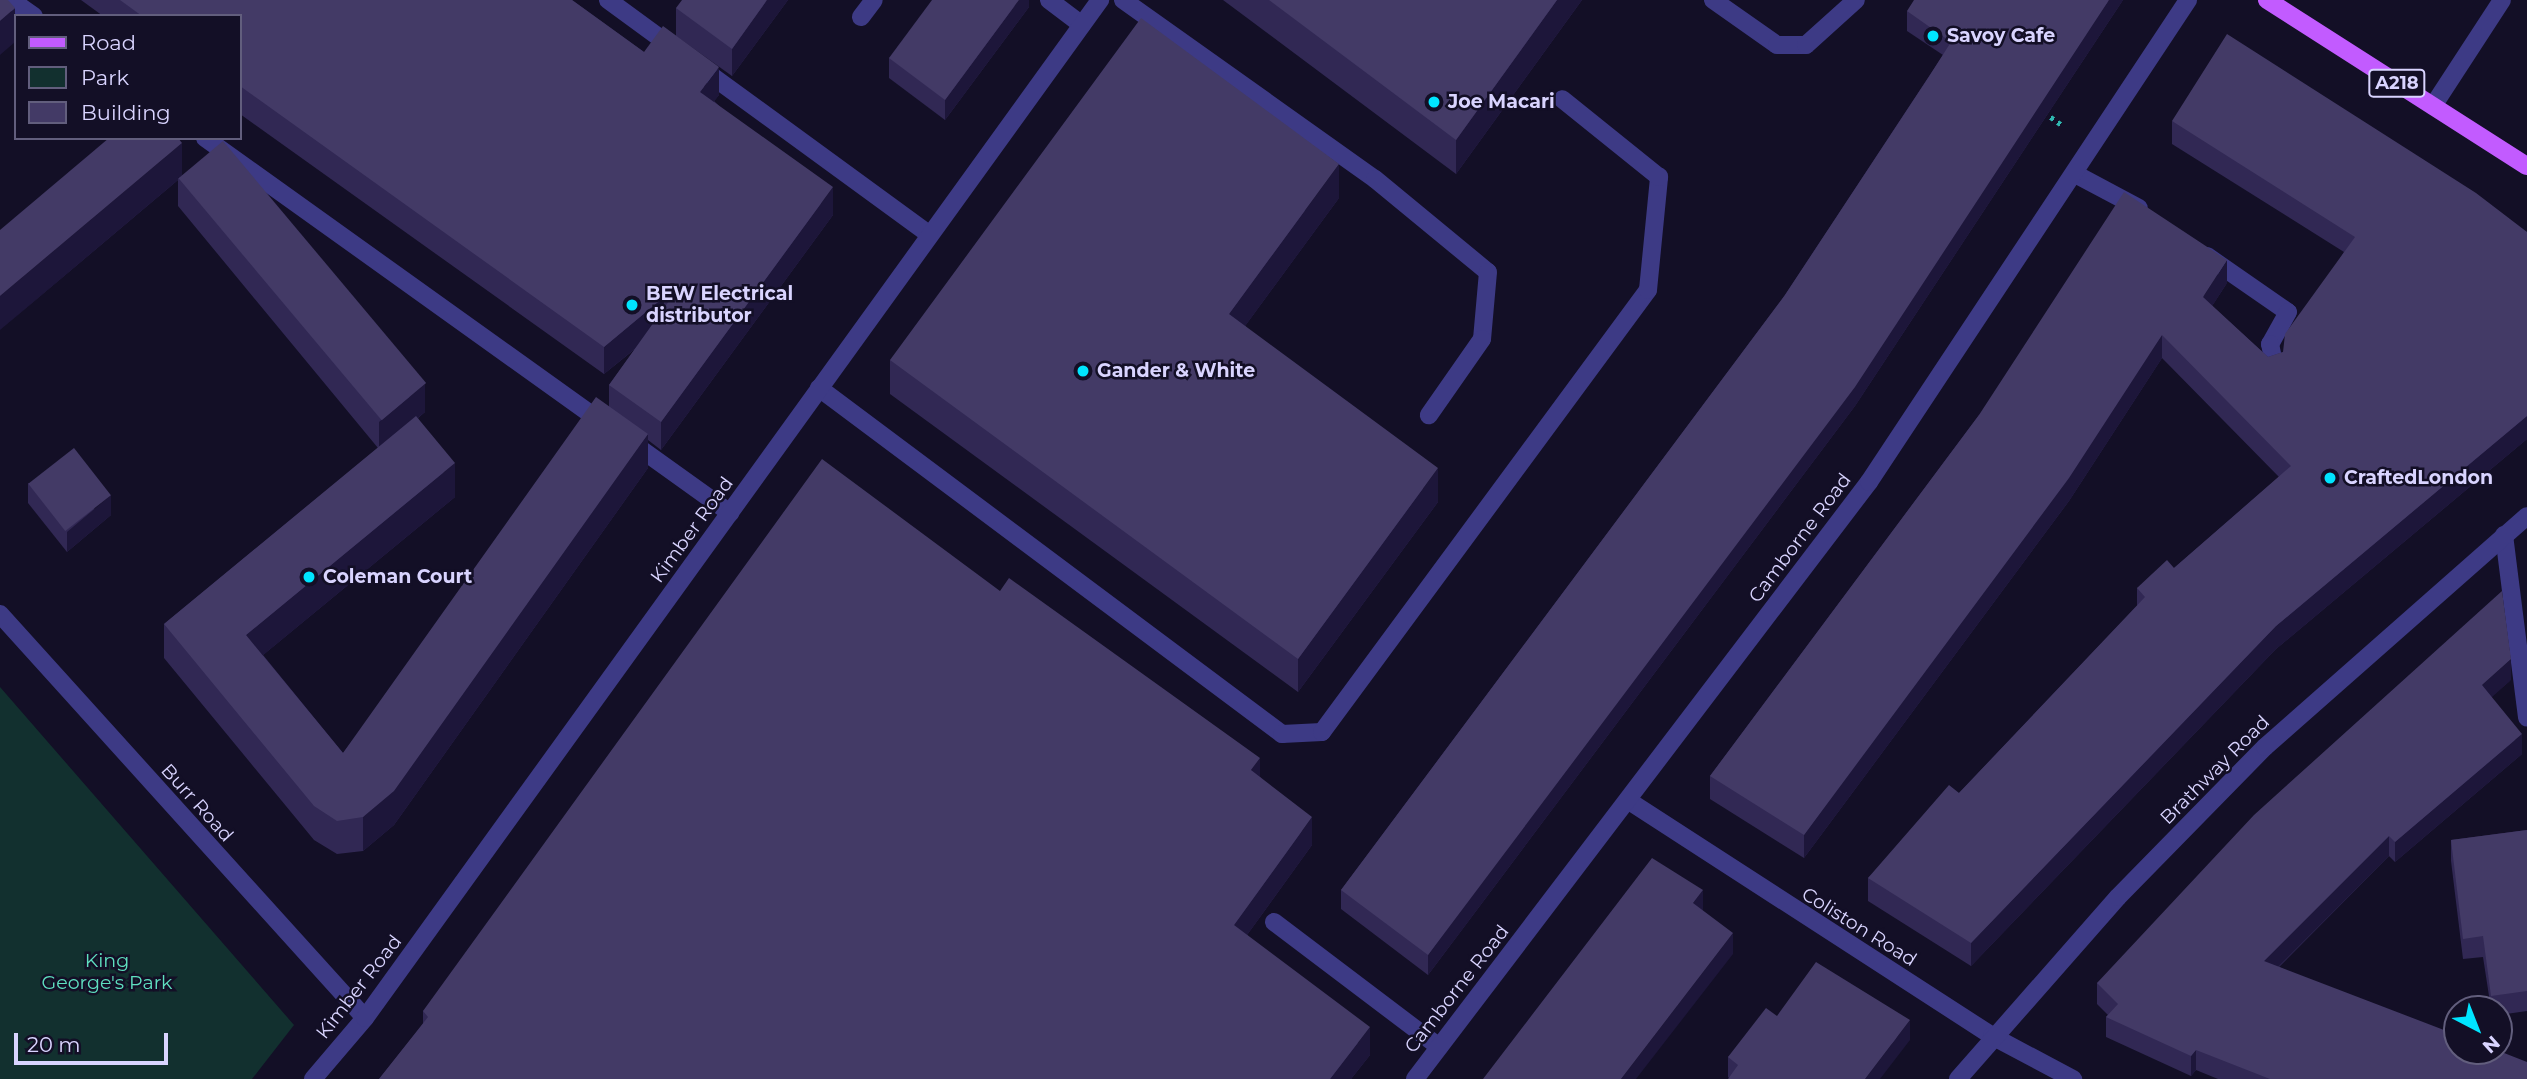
<!DOCTYPE html>
<style>
body{margin:0}
#map{position:relative;width:2527px;height:1079px;overflow:hidden;background:#130f26;font-family:Montserrat,sans-serif}
div>[style]{position:absolute}
.green>*{inset:0;background:#12302f}
.path>*{height:4.5px;margin-top:-2.25px;transform-origin:0;background:repeating-linear-gradient(90deg,#2fb8b0 0 3.5px,transparent 0 8.5px)}
.service>*{height:18px;margin:-9px;padding:0 9px;transform-origin:9px;border-radius:9px;background:#3d3a85}
.minor>*{height:18px;margin:-9px;padding:0 9px;transform-origin:9px;border-radius:9px;background:#3d3a85}
.primary>*{height:18px;margin:-9px;padding:0 9px;transform-origin:9px;border-radius:9px;background:#c25bff}
.wall>*{inset:0;background:#312854}
.shaded-wall>*{inset:0;background:#1d163a}
.building>*{inset:0;background:#433a66;transform-origin:0 0}
.dots>*{width:19px;height:19px;translate:-50% -50%;box-sizing:border-box;border:4px solid #130f26;border-radius:50%}
span{translate:-50% -50%;white-space:nowrap;text-align:center;line-height:1.15;-webkit-text-stroke:5px #130f26;paint-order:stroke}
.shield-label span{padding:2px 5px;background:#130f26;border:2px solid;border-radius:5px;-webkit-text-stroke-width:0}
.shield-label{font-size:18px;color:#d9d4ff;font-weight:700}
.poi-label{font-size:19px;color:#d9d4ff;font-weight:700}
.left{translate:0 -50%;text-align:left}
.street-label{font-size:19px;color:#d9d4ff}
.park-label{font-size:19px;color:#5fe0c0}
.legend{position:absolute;left:14px;top:14px;width:228px;height:126px;box-sizing:border-box;background:#130f26;border:2px solid #625e7d;margin:0;padding:9px 12px;list-style:none;font-size:21px;color:#d9d4ff}
.legend li{display:flex;align-items:center;gap:14px;height:35px}
.legend b{width:35px;border:2px solid #625e7d}
.north{position:absolute;left:2443px;top:995px;width:70px;height:70px;box-sizing:border-box;background:#130f26;border:2px solid #625e7d;border-radius:50%;rotate:138deg;font-size:19px;font-weight:700;line-height:28px;text-align:center;color:#d9d4ff}
.north::after{content:'';display:block;margin:auto;width:24px;height:32px;background:#00e5ff;clip-path:polygon(50% 0,100% 100%,50% 72%,0 100%)}
.scale{position:absolute;left:14px;top:1033px;width:154px;height:32px;box-sizing:border-box;border:4px solid #d9d4ff;border-top:0;padding-left:9px;font-size:21px;line-height:24px;white-space:nowrap;color:#d9d4ff;-webkit-text-stroke:5px #130f26;paint-order:stroke}
</style>
<div id="map">
<div class="green">
<div style="clip-path:polygon(0 687px,294px 1025px,252px 1079px,0 1079px)"></div>
</div>
<div class="path">
<div style="left:2044px;top:112px;width:22px;rotate:36deg"></div>
</div>
<div class="service">
<div style="left:11px;top:0;width:28px;rotate:35deg"></div>
<div style="left:608px;top:0;width:83px;rotate:36.2deg"></div>
<div style="left:1049px;top:0;width:41px;rotate:37.1deg"></div>
<div style="left:1123px;top:0;width:309px;rotate:35.4deg"></div>
<div style="left:1375px;top:179px;width:146px;rotate:39.5deg"></div>
<div style="left:1488px;top:272px;width:67px;rotate:95.1deg"></div>
<div style="left:1482px;top:339px;width:93px;rotate:124.9deg"></div>
<div style="left:1713px;top:0;width:78px;rotate:35.1deg"></div>
<div style="left:1777px;top:45px;width:29px"></div>
<div style="left:1806px;top:45px;width:67px;rotate:-42deg"></div>
<div style="left:861px;top:17px;width:21px;rotate:-53deg"></div>
<div style="left:701px;top:68px;width:283px;rotate:36.1deg"></div>
<div style="left:205px;top:138px;width:492px;rotate:35.6deg"></div>
<div style="left:819px;top:388px;width:578px;rotate:36.77deg"></div>
<div style="left:1282px;top:734px;width:40px;rotate:-2.9deg"></div>
<div style="left:1322px;top:732px;width:549px;rotate:-53.59deg"></div>
<div style="left:1648px;top:290px;width:114px;rotate:-84.4deg"></div>
<div style="left:1659px;top:177px;width:124px;rotate:-141.2deg"></div>
<div style="left:631px;top:442px;width:122px;rotate:35.6deg"></div>
<div style="left:2504px;top:535px;width:184px;rotate:82.8deg"></div>
<div style="left:1274px;top:922px;width:207px;rotate:37.1deg"></div>
</div>
<div class="minor">
<div style="left:2433px;top:106px;width:126px;rotate:-56.9deg"></div>
<div style="left:2077px;top:175px;width:70px;rotate:28deg"></div>
<div style="left:2207px;top:256px;width:98px;rotate:34.7deg"></div>
<div style="left:2288px;top:312px;width:37px;rotate:119deg"></div>
<div style="left:2270px;top:344px;width:24px;rotate:78deg"></div>
<div style="left:0;top:614px;width:544px;rotate:47.9deg"></div>
<div style="left:1629px;top:801px;width:432px;rotate:32.9deg"></div>
<div style="left:1992px;top:1036px;width:92px;rotate:28deg"></div>
<div style="left:313px;top:1079px;width:80px;rotate:-49.6deg"></div>
<div style="left:365px;top:1018px;width:1256px;rotate:-54.17deg"></div>
<div style="left:1415px;top:1079px;width:750px;rotate:-52.75deg"></div>
<div style="left:1869px;top:482px;width:578px;rotate:-56.5deg"></div>
<div style="left:1958px;top:1079px;width:242px;rotate:-48.7deg"></div>
<div style="left:2118px;top:897px;width:210px;rotate:-45.6deg"></div>
<div style="left:2265px;top:747px;width:349px;rotate:-41.4deg"></div>
</div>
<div class="primary">
<div style="left:2267px;top:0;width:308px;rotate:32.6deg"></div>
</div>
<div class="wall">
<div style="clip-path:polygon(81px 0,572px 0,644px 52px,719px 95px,714px 101px,833px 215px,661px 450px,648px 440px,648px 468px,394px 825px,363px 851px,337px 854px,314px 840px,164px 658px,164px 624px,378px 448px,178px 206px,178px 180px,0 330px,182px 175px,425px 412px,418px 418px,455px 497px,263px 655px,343px 753px,609px 407px,609px 385px,635px 349px,604px 374px,240px 114px,240px 16px,103px 16px)"></div>
<div style="clip-path:polygon(788px 0,732px 76px,676px 36px,676px 8px)"></div>
<div style="clip-path:polygon(1029px 0,1029px 7px,945px 120px,889px 78px,889px 58px)"></div>
<div style="clip-path:polygon(1223px 0,1582px 0,1456px 174px)"></div>
<div style="clip-path:polygon(2123px 0,1855px 406px,1428px 975px,1341px 909px,1341px 890px,1785px 295px,1943px 55px,1907px 31px,1907px 11px)"></div>
<div style="clip-path:polygon(2172px 121px,2527px 232px,2527px 439px,2276px 649px,1971px 966px,1868px 901px,1868px 878px,1959px 793px,2137px 606px,2137px 588px,2174px 568px,2279px 477px,2162px 358px,2069px 501px,1804px 858px,1710px 799px,1710px 776px,1979px 415px,2227px 283px,2212px 306px,2268px 357px,2283px 352px,2344px 252px,2172px 144px)"></div>
<div style="clip-path:polygon(1339px 198px,1245px 326px,1438px 502px,1298px 692px,890px 394px,890px 360px)"></div>
<div style="clip-path:polygon(28px 483px,111px 515px,67px 552px,28px 503px)"></div>
<div style="clip-path:polygon(1000px 591px,1260px 777px,1312px 845px,1247px 935px,1370px 1055px,1351px 1079px,379px 1079px,423px 1024px,423px 1011px)"></div>
<div style="clip-path:polygon(2511px 680px,2491px 697px,2522px 754px,2395px 862px,2389px 856px,2279px 967px,2527px 1079px,2218px 1079px,2196px 1070px,2191px 1076px,2106px 1037px,2106px 1017px,2108px 1015px,2097px 1004px,2097px 983px)"></div>
<div style="clip-path:polygon(2527px 830px,2527px 1011px,2499px 1015px,2499px 1009px,2491px 1009px,2483px 957px,2463px 959px,2451px 861px,2451px 840px)"></div>
<div style="clip-path:polygon(1777px 1016px,1910px 1040px,1729px 1078px,1728px 1077px,1728px 1057px)"></div>
</div>
<div class="shaded-wall">
<div style="clip-path:polygon(767px 0,788px 0,732px 76px,732px 49px)"></div>
<div style="clip-path:polygon(1019px 0,1029px 0,1029px 7px,945px 120px,945px 100px)"></div>
<div style="clip-path:polygon(1557px 0,1582px 0,1456px 174px,1456px 140px)"></div>
<div style="clip-path:polygon(2109px 0,2123px 0,1855px 406px,1428px 975px,1428px 955px)"></div>
<div style="clip-path:polygon(15px 8px,15px 42px,0 55px,0 21px)"></div>
<div style="clip-path:polygon(719px 67px,719px 95px,700px 120px,700px 92px)"></div>
<div style="clip-path:polygon(182px 143px,182px 177px,178px 178px,178px 180px,0 330px,0 296px)"></div>
<div style="clip-path:polygon(1339px 164px,1339px 198px,1229px 348px,1229px 314px)"></div>
<div style="clip-path:polygon(833px 187px,833px 215px,661px 450px,661px 422px)"></div>
<div style="clip-path:polygon(2227px 260px,2227px 283px,2203px 320px,2203px 297px)"></div>
<div style="clip-path:polygon(664px 297px,664px 325px,604px 374px,604px 347px)"></div>
<div style="clip-path:polygon(2162px 335px,2162px 358px,2069px 501px,1804px 858px,1804px 835px)"></div>
<div style="clip-path:polygon(425px 384px,425px 412px,379px 449px,379px 422px)"></div>
<div style="clip-path:polygon(2527px 416px,2527px 439px,2276px 649px,1971px 966px,1971px 943px,2276px 626px)"></div>
<div style="clip-path:polygon(648px 434px,648px 468px,394px 825px,363px 851px,363px 817px)"></div>
<div style="clip-path:polygon(455px 463px,455px 497px,246px 669px,246px 635px)"></div>
<div style="clip-path:polygon(1438px 468px,1438px 502px,1298px 692px,1298px 659px)"></div>
<div style="clip-path:polygon(111px 495px,111px 515px,67px 552px,67px 532px)"></div>
<div style="clip-path:polygon(2511px 659px,2511px 680px,2482px 706px,2482px 685px)"></div>
<div style="clip-path:polygon(2522px 734px,2522px 754px,2395px 862px,2395px 842px)"></div>
<div style="clip-path:polygon(1260px 758px,1260px 785px,1251px 770px)"></div>
<div style="clip-path:polygon(1312px 817px,1312px 845px,1234px 953px,1234px 925px)"></div>
<div style="clip-path:polygon(2389px 836px,2389px 856px,2264px 981px,2264px 961px)"></div>
<div style="clip-path:polygon(1703px 890px,1703px 910px,1693px 923px,1693px 903px)"></div>
<div style="clip-path:polygon(1733px 933px,1733px 954px,1636px 1079px,1621px 1079px)"></div>
<div style="clip-path:polygon(1910px 1020px,1910px 1040px,1880px 1079px,1865px 1079px)"></div>
<div style="clip-path:polygon(1370px 1027px,1370px 1055px,1351px 1079px,1330px 1079px)"></div>
<div style="clip-path:polygon(2196px 1050px,2196px 1070px,2191px 1076px,2191px 1056px)"></div>
</div>
<div class="building">
<div style="clip-path:polygon(0 0,8px 0,15px 8px,0 21px)"></div>
<div style="clip-path:polygon(120px 0,572px 0,644px 52px,663px 26px,719px 67px,700px 92px,833px 187px,661px 422px,609px 385px,669px 301px,664px 297px,604px 347px,240px 86px,240px 16px,142px 16px)"></div>
<div style="clip-path:polygon(682px 0,767px 0,732px 49px,676px 8px)"></div>
<div style="clip-path:polygon(932px 0,1019px 0,945px 100px,889px 58px)"></div>
<div style="clip-path:polygon(1269px 0,1557px 0,1456px 140px)"></div>
<div style="clip-path:polygon(1914px 0,2109px 0,1855px 387px,1428px 955px,1341px 890px,1785px 295px,1930px 75px,1951px 42px,1907px 11px)"></div>
<div style="clip-path:polygon(1141px 18px,1339px 164px,1229px 314px,1438px 468px,1298px 659px,890px 360px)"></div>
<div style="clip-path:polygon(2227px 34px,2476px 193px,2527px 232px,2527px 416px,2276px 626px,1971px 943px,1868px 878px,1949px 785px,1959px 793px,2145px 597px,2137px 588px,2167px 560px,2174px 568px,2291px 466px,2162px 335px,2069px 478px,1804px 835px,1710px 776px,1979px 415px,2124px 192px,2227px 260px,2203px 297px,2268px 357px,2283px 352px,2285px 334px,2355px 237px,2172px 121px)"></div>
<div style="clip-path:polygon(109px 138px,178px 138px,182px 143px,0 296px,0 230px)"></div>
<div style="left:223px;top:141px;width:316px;height:58px;rotate:50deg"></div>
<div style="clip-path:polygon(596px 397px,648px 434px,394px 791px,363px 817px,337px 821px,314px 806px,164px 624px,416px 416px,455px 463px,246px 635px,343px 753px)"></div>
<div style="left:74px;top:448px;width:60px;height:58px;rotate:52deg"></div>
<div style="clip-path:polygon(822px 459px,1000px 591px,1009px 578px,1260px 758px,1251px 770px,1312px 817px,1234px 925px,1370px 1027px,1330px 1079px,379px 1079px,428px 1017px,423px 1011px)"></div>
<div style="clip-path:polygon(2502px 591px,2511px 659px,2482px 685px,2522px 734px,2395px 842px,2389px 836px,2264px 961px,2457px 1035px,2457px 1051px,2499px 1051px,2527px 1062px,2527px 1079px,2270px 1079px,2196px 1050px,2191px 1056px,2106px 1017px,2118px 1004px,2097px 983px,2254px 815px)"></div>
<div style="clip-path:polygon(2527px 830px,2527px 991px,2491px 996px,2483px 936px,2463px 939px,2451px 840px)"></div>
<div style="clip-path:polygon(1652px 858px,1703px 890px,1693px 903px,1733px 933px,1621px 1079px,1483px 1079px)"></div>
<div style="clip-path:polygon(1816px 962px,1910px 1020px,1865px 1079px,1728px 1079px,1738px 1065px,1728px 1057px,1766px 1008px,1777px 1016px)"></div>
</div>
<div class="dots">
<div style="left:1933px;top:36px;background:#00e5ff"></div>
<div style="left:1434px;top:102px;background:#00e5ff"></div>
<div style="left:632px;top:305px;background:#00e5ff"></div>
<div style="left:1083px;top:371px;background:#00e5ff"></div>
<div style="left:2330px;top:478px;background:#00e5ff"></div>
<div style="left:309px;top:577px;background:#00e5ff"></div>
</div>
<div class="shield-label">
<span style="left:2397px;top:83px">A218</span>
</div>
<div class="poi-label">
<span class="left" style="left:1947px;top:36px">Savoy Cafe</span>
<span class="left" style="left:1448px;top:102px">Joe Macari</span>
<span class="left" style="left:646px;top:305px">BEW Electrical<br>distributor</span>
<span class="left" style="left:1097px;top:371px">Gander &amp; White</span>
<span class="left" style="left:2344px;top:478px">CraftedLondon</span>
<span class="left" style="left:323px;top:577px">Coleman Court</span>
</div>
<div class="street-label">
<span style="left:692px;top:530px;rotate:-54deg">Kimber Road</span>
<span style="left:1800px;top:538px;rotate:-53deg">Camborne Road</span>
<span style="left:2215px;top:770px;rotate:-45deg">Brathway Road</span>
<span style="left:197px;top:803px;rotate:48deg">Burr Road</span>
<span style="left:1859px;top:927px;rotate:32deg">Coliston Road</span>
<span style="left:359px;top:987px;rotate:-52deg">Kimber Road</span>
<span style="left:1457px;top:989px;rotate:-52deg">Camborne Road</span>
</div>
<div class="park-label">
<span style="left:107px;top:972px">King<br>George's Park</span>
</div>
<ul class="legend">
<li><b style="height:9px;background:#c25bff"></b>Road</li>
<li><b style="height:19px;background:#12302f"></b>Park</li>
<li><b style="height:19px;background:#433a66"></b>Building</li>
</ul>
<div class="north">N</div>
<div class="scale">20 m</div>
</div>
